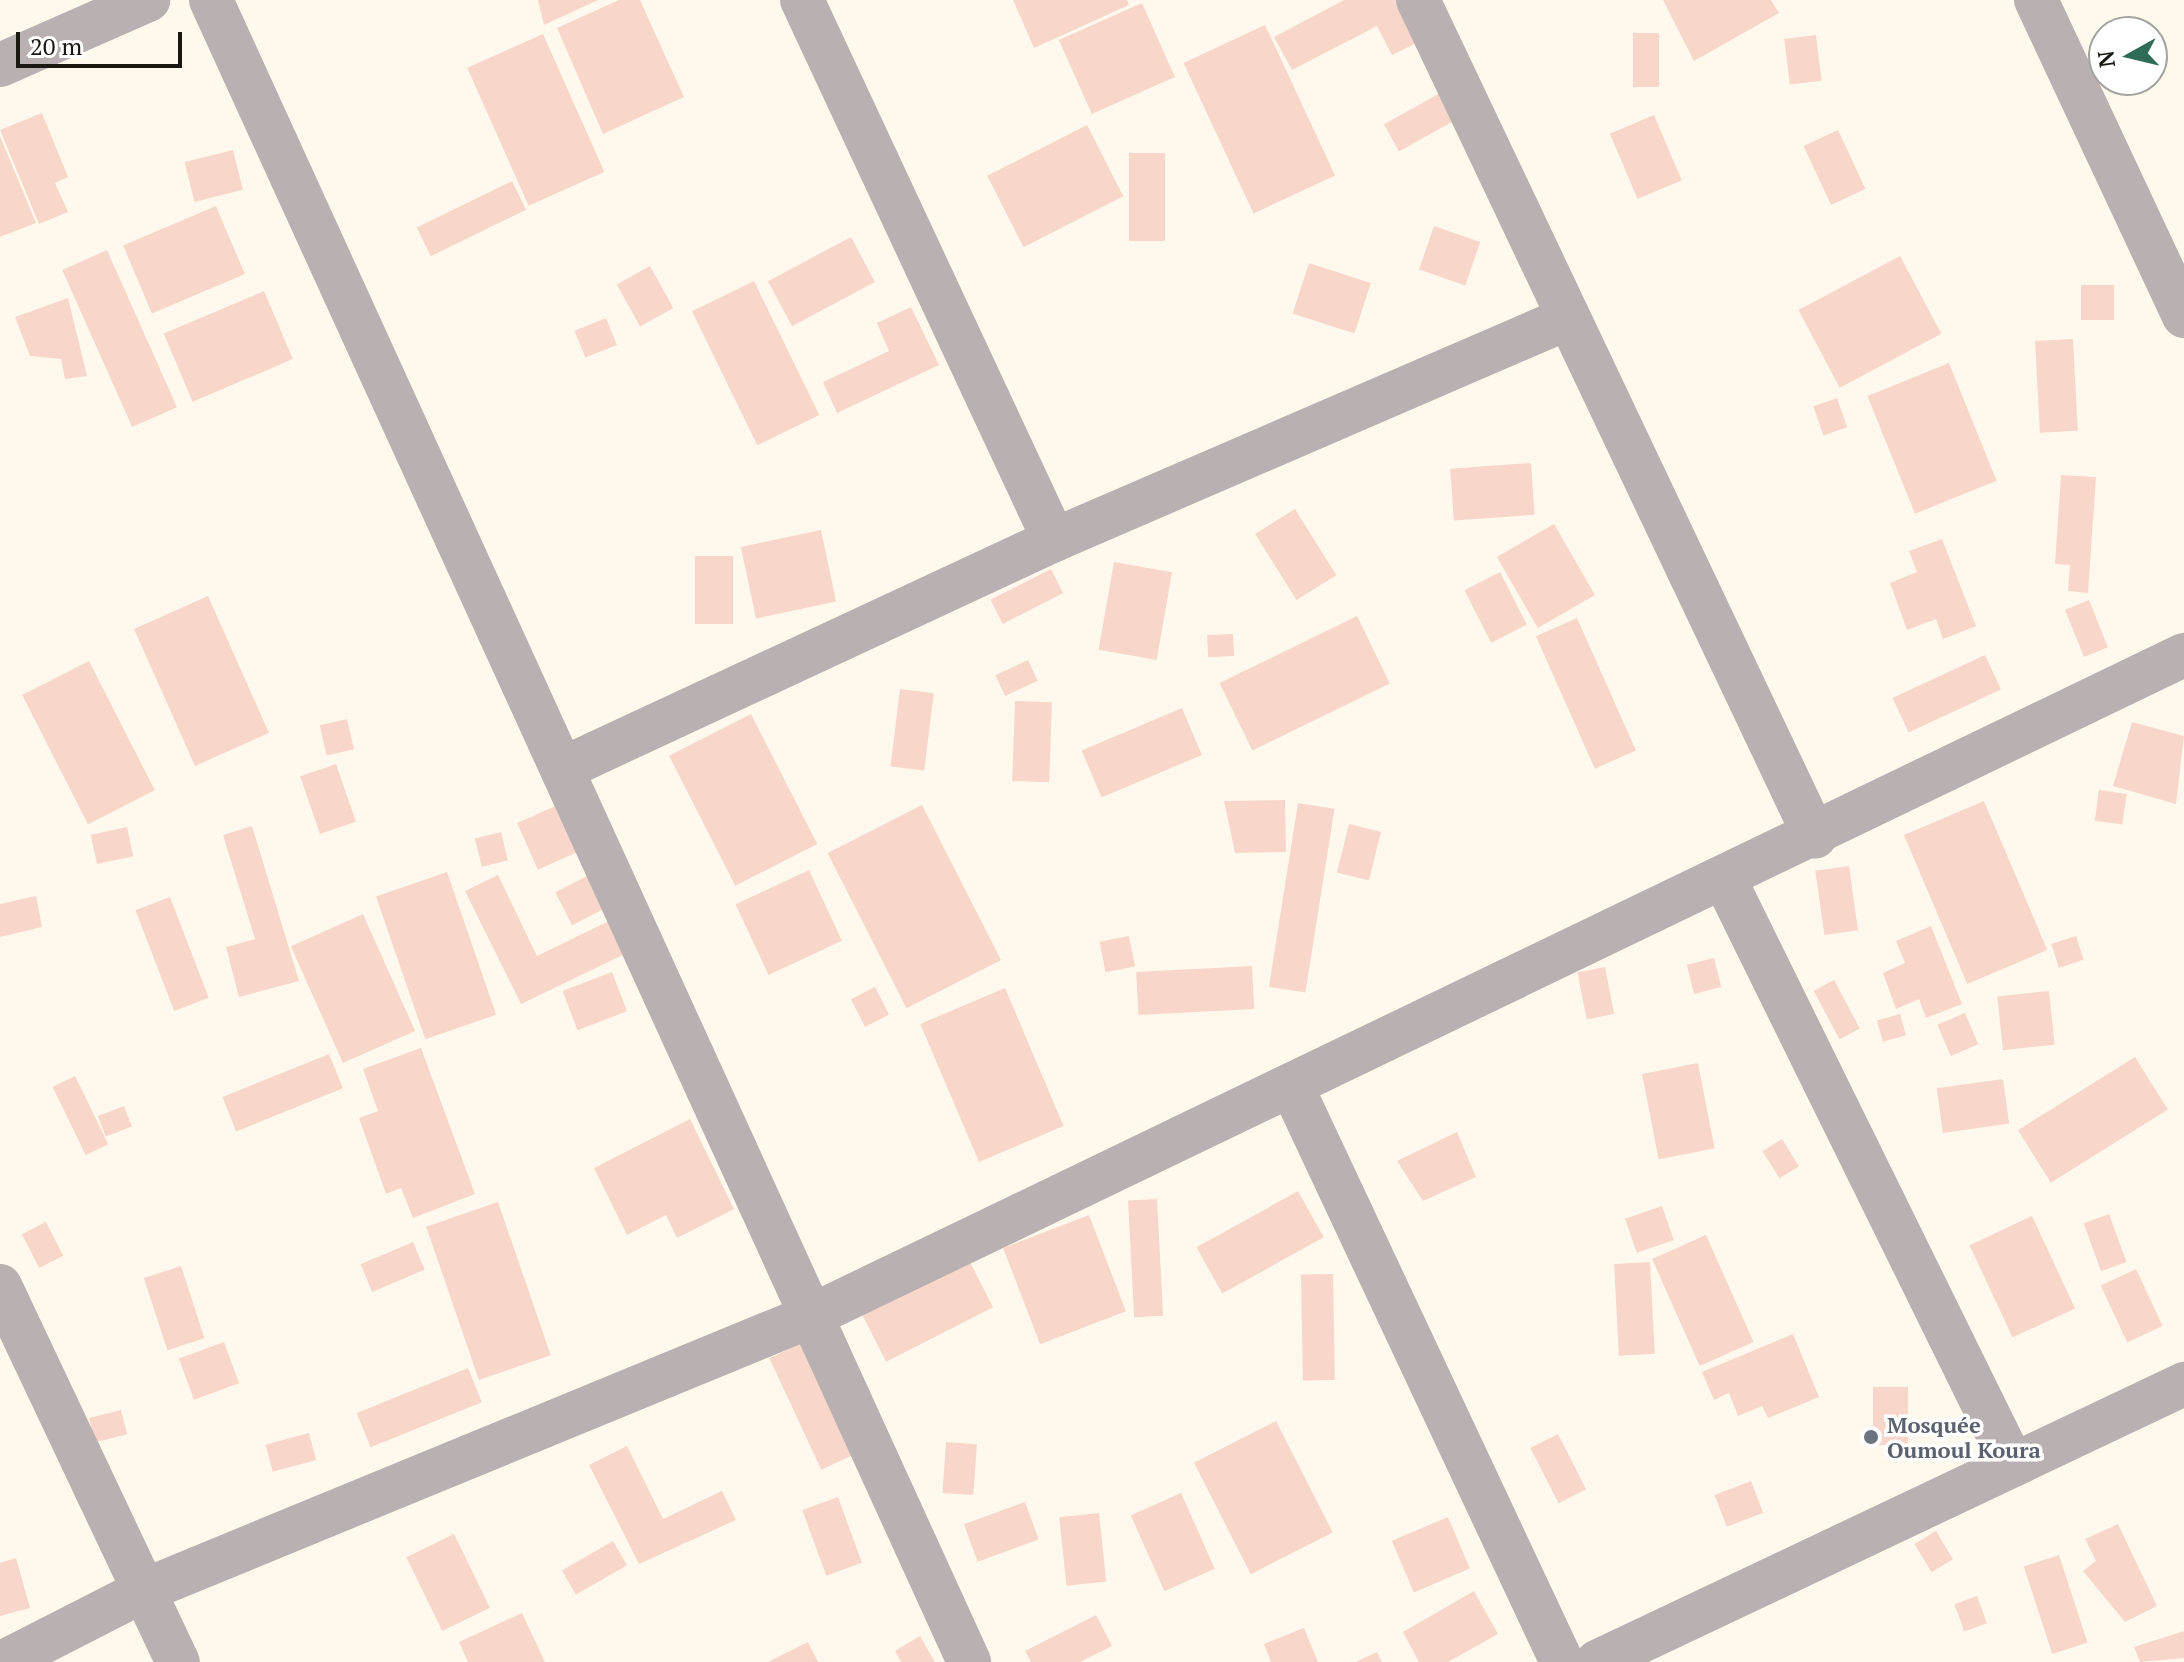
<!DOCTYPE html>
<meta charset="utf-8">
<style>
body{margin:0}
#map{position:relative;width:2184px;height:1662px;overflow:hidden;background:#fff9ed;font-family:"PT Serif",serif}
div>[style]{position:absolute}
.building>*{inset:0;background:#f8d7ca;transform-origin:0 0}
.minor>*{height:44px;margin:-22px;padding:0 22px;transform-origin:22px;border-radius:22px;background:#b9b0b1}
.tertiary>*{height:44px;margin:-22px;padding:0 22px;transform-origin:22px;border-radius:22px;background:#b9b0b1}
.dots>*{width:22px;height:22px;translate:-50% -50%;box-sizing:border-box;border:4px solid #fff;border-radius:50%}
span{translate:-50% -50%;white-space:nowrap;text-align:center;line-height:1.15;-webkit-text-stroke:7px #fff;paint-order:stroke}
.worship-label{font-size:22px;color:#5b616d;font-weight:700}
.left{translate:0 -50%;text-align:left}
.north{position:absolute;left:2088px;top:16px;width:80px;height:80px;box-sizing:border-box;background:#fff;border:2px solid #a3a3a1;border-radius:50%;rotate:262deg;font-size:22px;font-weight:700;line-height:32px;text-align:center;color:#1a1813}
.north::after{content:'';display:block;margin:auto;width:28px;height:36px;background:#2f6c58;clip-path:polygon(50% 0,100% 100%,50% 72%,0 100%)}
.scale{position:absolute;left:16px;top:32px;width:166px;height:36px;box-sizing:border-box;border:4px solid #1a1813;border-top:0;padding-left:10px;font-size:24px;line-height:28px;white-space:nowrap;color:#1a1813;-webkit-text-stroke:6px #fff;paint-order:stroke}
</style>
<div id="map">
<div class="building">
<div style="clip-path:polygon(538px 0,598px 0,544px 25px)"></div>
<div style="clip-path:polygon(619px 0,640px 0,684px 97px,603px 134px,557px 28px)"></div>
<div style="clip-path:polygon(1013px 0,1127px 0,1129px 5px,1034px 48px)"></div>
<div style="clip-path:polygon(1344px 0,1402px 0,1423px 40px,1392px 55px,1377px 26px,1292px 70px,1274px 37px)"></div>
<div style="clip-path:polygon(1663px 0,1771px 0,1779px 13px,1694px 61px)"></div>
<div style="left:1142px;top:3px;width:81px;height:91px;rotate:66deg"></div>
<div style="left:1265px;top:25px;width:166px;height:90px;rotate:65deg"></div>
<div style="left:1633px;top:33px;width:26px;height:54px"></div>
<div style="left:543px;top:34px;width:151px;height:83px;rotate:66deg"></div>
<div style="left:1816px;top:35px;width:46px;height:32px;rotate:83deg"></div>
<div style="left:1453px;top:86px;width:31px;height:79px;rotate:61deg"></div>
<div style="clip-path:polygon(42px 113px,68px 177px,55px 183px,68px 212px,39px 224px,0 130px)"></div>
<div style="left:1654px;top:115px;width:71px;height:48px;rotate:67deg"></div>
<div style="left:1087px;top:125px;width:80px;height:112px;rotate:63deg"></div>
<div style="left:1838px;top:130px;width:65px;height:38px;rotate:65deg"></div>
<div style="clip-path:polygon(0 136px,36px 223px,0 237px)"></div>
<div style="left:233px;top:150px;width:41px;height:50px;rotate:76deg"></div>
<div style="left:1129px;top:153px;width:36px;height:88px"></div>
<div style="left:512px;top:181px;width:32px;height:106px;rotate:64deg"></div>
<div style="left:216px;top:206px;width:74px;height:101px;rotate:67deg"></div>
<div style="left:1434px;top:226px;width:49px;height:46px;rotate:19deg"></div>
<div style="left:851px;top:237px;width:51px;height:94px;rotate:62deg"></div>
<div style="left:107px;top:250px;width:172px;height:49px;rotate:66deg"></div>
<div style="left:1900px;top:256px;width:88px;height:115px;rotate:62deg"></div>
<div style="left:1309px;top:263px;width:65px;height:53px;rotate:18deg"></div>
<div style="left:650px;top:266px;width:48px;height:38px;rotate:61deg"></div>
<div style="left:754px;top:281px;width:149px;height:69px;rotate:64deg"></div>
<div style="left:2081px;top:285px;width:33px;height:35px"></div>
<div style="left:264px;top:291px;width:74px;height:109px;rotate:67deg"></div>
<div style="clip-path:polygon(68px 298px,87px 376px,65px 379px,61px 359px,30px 356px,15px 317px)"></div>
<div style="clip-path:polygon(911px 307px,939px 365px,837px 413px,823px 382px,889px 351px,877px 323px)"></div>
<div style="left:606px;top:318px;width:29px;height:34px;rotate:68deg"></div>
<div style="left:2073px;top:339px;width:92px;height:38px;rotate:87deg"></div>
<div style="left:1949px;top:363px;width:127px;height:88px;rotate:68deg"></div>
<div style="left:1837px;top:398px;width:31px;height:25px;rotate:71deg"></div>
<div style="left:1531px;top:463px;width:52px;height:81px;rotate:86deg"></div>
<div style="clip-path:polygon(2061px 475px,2096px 477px,2088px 593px,2068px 591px,2070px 565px,2055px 564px)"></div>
<div style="left:1295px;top:509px;width:78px;height:47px;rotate:58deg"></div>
<div style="left:1554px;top:524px;width:82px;height:66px;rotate:60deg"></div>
<div style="left:821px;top:530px;width:73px;height:82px;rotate:78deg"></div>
<div style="clip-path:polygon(1942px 539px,1976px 626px,1943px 639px,1936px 619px,1907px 630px,1890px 583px,1917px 572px,1909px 551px)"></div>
<div style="left:695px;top:556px;width:38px;height:68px"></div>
<div style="left:1114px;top:562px;width:59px;height:89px;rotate:10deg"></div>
<div style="left:1051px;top:569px;width:27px;height:68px;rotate:63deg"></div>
<div style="left:1500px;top:572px;width:59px;height:40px;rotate:63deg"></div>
<div style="left:208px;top:596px;width:150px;height:81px;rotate:66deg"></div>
<div style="left:2089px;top:600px;width:51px;height:26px;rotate:68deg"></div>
<div style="left:1357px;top:616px;width:75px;height:153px;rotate:64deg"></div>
<div style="left:1577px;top:618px;width:145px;height:45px;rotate:66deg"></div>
<div style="left:1233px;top:634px;width:22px;height:26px;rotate:87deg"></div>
<div style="left:1985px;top:655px;width:38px;height:102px;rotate:65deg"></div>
<div style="left:1028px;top:660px;width:23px;height:36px;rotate:65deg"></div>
<div style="left:89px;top:661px;width:145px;height:75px;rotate:63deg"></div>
<div style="left:900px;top:689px;width:34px;height:78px;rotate:7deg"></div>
<div style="left:1015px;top:701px;width:37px;height:80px;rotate:2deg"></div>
<div style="left:1182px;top:708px;width:51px;height:109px;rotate:67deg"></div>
<div style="left:751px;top:714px;width:146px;height:92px;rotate:63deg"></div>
<div style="left:347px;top:719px;width:31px;height:28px;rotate:77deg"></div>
<div style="clip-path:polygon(2132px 722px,2184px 736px,2176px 804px,2113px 786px)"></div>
<div style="left:336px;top:764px;width:61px;height:38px;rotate:71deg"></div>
<div style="left:2099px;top:790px;width:28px;height:31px;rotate:8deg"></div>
<div style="clip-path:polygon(1285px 800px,1286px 852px,1235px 853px,1224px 801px)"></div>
<div style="left:1984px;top:801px;width:162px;height:87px;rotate:67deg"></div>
<div style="left:1298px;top:803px;width:37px;height:186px;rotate:9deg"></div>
<div style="left:560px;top:804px;width:51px;height:47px;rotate:66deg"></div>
<div style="left:922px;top:805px;width:174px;height:106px;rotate:63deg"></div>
<div style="left:1349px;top:824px;width:33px;height:50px;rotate:14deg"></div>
<div style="clip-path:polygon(252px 826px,299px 981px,239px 997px,226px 947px,255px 939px,223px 835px)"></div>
<div style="left:127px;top:827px;width:30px;height:37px;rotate:78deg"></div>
<div style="left:501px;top:832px;width:29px;height:27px;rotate:76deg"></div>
<div style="left:1849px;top:866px;width:65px;height:34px;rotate:82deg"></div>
<div style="left:809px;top:870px;width:78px;height:81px;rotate:65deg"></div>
<div style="left:447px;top:872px;width:151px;height:75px;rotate:71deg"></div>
<div style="left:591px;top:874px;width:37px;height:40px;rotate:63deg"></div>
<div style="clip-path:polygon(498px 875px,537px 956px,609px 921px,625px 954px,521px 1004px,465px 891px)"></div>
<div style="clip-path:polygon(36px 896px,42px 927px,0 937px,0 904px)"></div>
<div style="left:170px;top:897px;width:108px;height:37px;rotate:69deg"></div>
<div style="left:363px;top:914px;width:128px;height:79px;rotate:66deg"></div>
<div style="clip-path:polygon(1931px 926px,1962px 1004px,1926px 1018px,1919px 999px,1896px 1009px,1883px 973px,1905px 963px,1896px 941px)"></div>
<div style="left:1129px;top:936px;width:31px;height:30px;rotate:79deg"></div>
<div style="left:2076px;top:936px;width:25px;height:26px;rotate:72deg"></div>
<div style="left:1714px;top:958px;width:30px;height:28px;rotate:76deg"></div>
<div style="left:1252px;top:966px;width:43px;height:116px;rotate:87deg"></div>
<div style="left:1605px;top:967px;width:48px;height:28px;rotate:79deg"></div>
<div style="left:612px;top:972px;width:42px;height:53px;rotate:69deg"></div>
<div style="left:1834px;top:980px;width:55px;height:23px;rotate:62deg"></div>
<div style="left:875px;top:987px;width:31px;height:27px;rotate:63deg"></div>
<div style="left:1005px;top:988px;width:150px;height:92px;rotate:67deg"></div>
<div style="left:2049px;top:991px;width:54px;height:52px;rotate:84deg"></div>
<div style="left:1965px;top:1013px;width:34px;height:30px;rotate:67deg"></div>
<div style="left:1900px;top:1014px;width:22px;height:24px;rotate:74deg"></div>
<div style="clip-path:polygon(421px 1048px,475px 1194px,413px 1218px,401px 1188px,386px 1194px,359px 1118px,378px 1111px,363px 1069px)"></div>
<div style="left:329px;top:1054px;width:37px;height:115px;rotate:68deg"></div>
<div style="left:2135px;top:1057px;width:62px;height:138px;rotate:58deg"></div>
<div style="left:1698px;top:1063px;width:87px;height:57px;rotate:79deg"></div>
<div style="left:75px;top:1076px;width:76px;height:25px;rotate:64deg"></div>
<div style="left:2003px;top:1079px;width:45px;height:67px;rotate:82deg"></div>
<div style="left:124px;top:1106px;width:22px;height:28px;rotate:69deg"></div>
<div style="clip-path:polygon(690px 1119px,734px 1209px,677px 1238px,666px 1215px,627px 1235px,594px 1168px)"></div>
<div style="clip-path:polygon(1457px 1132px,1476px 1177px,1423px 1201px,1397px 1161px)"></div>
<div style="left:1782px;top:1139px;width:32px;height:23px;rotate:58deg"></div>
<div style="left:1298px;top:1191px;width:53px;height:116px;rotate:61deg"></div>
<div style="left:1157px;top:1199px;width:117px;height:29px;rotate:87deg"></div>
<div style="left:498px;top:1202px;width:162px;height:76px;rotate:71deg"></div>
<div style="left:1662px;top:1206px;width:36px;height:39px;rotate:71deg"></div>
<div style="left:2109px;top:1214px;width:51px;height:27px;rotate:70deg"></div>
<div style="left:1089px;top:1215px;width:103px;height:92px;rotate:69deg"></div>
<div style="left:2032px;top:1216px;width:102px;height:69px;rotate:65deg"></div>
<div style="left:46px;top:1222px;width:38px;height:27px;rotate:63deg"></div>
<div style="left:1706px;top:1235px;width:117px;height:59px;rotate:66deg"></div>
<div style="left:413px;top:1242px;width:30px;height:57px;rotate:67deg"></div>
<div style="left:969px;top:1260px;width:53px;height:120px;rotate:63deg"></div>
<div style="left:1650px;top:1262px;width:92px;height:36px;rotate:87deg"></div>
<div style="left:181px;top:1266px;width:76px;height:39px;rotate:72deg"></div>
<div style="left:2136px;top:1269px;width:63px;height:39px;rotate:65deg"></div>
<div style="left:1333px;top:1274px;width:106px;height:32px;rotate:89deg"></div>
<div style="clip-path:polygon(1793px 1334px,1819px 1397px,1768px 1418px,1762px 1406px,1738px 1416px,1729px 1393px,1714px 1400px,1702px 1372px)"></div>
<div style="left:224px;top:1342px;width:44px;height:48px;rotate:70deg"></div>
<div style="left:802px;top:1343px;width:123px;height:36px;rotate:65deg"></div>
<div style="left:468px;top:1368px;width:37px;height:120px;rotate:68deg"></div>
<div style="left:1873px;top:1387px;width:35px;height:58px"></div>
<div style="left:121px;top:1410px;width:25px;height:33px;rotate:76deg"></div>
<div style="left:1276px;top:1421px;width:125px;height:92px;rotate:63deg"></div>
<div style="left:309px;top:1433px;width:28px;height:45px;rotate:75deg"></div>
<div style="left:1558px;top:1434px;width:62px;height:31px;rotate:63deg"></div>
<div style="left:946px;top:1442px;width:31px;height:51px;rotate:4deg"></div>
<div style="clip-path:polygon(627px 1446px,663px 1519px,722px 1491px,736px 1520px,639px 1564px,589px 1465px)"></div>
<div style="left:1751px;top:1481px;width:34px;height:39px;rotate:69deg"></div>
<div style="left:1181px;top:1493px;width:83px;height:55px;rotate:66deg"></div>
<div style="left:838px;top:1497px;width:70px;height:38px;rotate:70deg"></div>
<div style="left:1025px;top:1502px;width:40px;height:65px;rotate:70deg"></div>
<div style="left:1099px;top:1513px;width:69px;height:40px;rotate:84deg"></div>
<div style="left:1448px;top:1517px;width:56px;height:61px;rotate:67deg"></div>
<div style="clip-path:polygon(2118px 1524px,2157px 1606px,2125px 1622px,2083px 1571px,2096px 1561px,2085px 1539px)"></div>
<div style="left:1936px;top:1531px;width:33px;height:25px;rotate:59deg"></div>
<div style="left:454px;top:1534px;width:82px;height:53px;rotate:64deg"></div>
<div style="left:613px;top:1541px;width:28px;height:59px;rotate:60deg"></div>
<div style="left:2059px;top:1555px;width:92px;height:37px;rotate:72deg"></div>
<div style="clip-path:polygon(16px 1558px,30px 1608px,0 1616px,0 1563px)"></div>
<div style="clip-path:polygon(1474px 1591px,1498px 1634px,1448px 1662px,1419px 1662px,1403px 1632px)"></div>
<div style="left:1977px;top:1596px;width:29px;height:24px;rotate:70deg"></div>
<div style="clip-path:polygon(522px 1613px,545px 1662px,468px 1662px,459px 1642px)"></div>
<div style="clip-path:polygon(1096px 1615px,1112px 1646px,1080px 1662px,1031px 1662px,1025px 1651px)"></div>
<div style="clip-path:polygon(1304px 1628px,1318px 1662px,1271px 1662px,1264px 1644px)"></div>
<div style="clip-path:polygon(2184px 1631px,2184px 1658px,2140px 1662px,2134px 1647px)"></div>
<div style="clip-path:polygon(920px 1636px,935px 1662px,901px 1662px,895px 1651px)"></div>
<div style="clip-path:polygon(808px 1642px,818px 1662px,768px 1662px)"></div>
<div style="clip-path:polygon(1377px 1652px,1382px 1662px,1356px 1662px)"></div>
</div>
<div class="minor">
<div style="left:211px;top:0;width:1827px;rotate:65.48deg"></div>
<div style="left:802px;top:0;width:596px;rotate:64.98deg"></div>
<div style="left:1418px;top:0;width:926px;rotate:64.62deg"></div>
<div style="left:2036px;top:0;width:349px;rotate:64.9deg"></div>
<div style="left:0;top:65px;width:162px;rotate:-23.7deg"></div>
<div style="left:562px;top:769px;width:543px;rotate:-24.96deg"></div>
<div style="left:1054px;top:540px;width:560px;rotate:-23.36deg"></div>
<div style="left:1725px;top:880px;width:652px;rotate:63.79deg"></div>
<div style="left:1292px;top:1087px;width:635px;rotate:64.85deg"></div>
<div style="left:4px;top:1662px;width:158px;rotate:-27.1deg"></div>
<div style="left:145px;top:1590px;width:720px;rotate:-22.36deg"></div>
<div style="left:811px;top:1316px;width:1524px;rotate:-25.71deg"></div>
<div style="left:1597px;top:1662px;width:650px;rotate:-25.34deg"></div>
</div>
<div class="tertiary">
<div style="left:0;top:1286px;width:416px;rotate:64.7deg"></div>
</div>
<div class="dots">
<div style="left:1871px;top:1437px;background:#6b7280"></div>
</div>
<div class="worship-label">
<span class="left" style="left:1887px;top:1437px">Mosquée<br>Oumoul Koura</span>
</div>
<div class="north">N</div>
<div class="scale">20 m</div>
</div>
